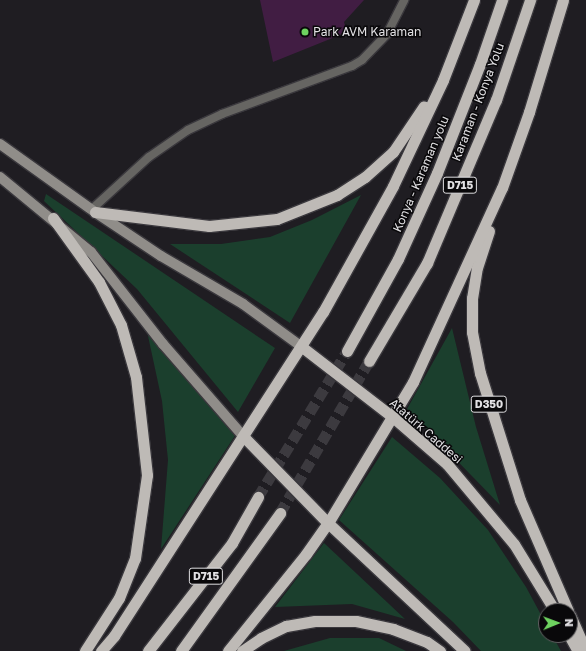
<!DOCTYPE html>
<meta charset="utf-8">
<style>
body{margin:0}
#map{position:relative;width:586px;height:651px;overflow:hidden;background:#1f1d22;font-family:"Golos Text",sans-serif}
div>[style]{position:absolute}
.green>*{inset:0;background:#1b3f2d}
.building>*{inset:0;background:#411d43}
.trunk-tunnel>*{height:11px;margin-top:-5.5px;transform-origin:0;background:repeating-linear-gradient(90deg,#3c3a3f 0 11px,transparent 0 16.5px)}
.roads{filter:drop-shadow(1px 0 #3a383d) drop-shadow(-1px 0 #3a383d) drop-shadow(0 1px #3a383d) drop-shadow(0 -1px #3a383d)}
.service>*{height:8px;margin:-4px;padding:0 4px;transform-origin:4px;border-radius:4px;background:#666562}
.secondary>*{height:10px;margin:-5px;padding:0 5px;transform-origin:5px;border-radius:5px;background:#908d89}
.trunk>*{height:11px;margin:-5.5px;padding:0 5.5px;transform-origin:5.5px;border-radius:5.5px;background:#bebab6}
.dots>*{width:11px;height:11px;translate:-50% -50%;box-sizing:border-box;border:2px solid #09080a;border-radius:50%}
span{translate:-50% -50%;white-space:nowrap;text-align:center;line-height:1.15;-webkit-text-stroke:3px #09080a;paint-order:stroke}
.shield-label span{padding:1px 3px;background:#09080a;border:1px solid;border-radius:3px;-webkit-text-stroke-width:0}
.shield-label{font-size:11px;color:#e2e1e4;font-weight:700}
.poi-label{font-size:12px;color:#e2e1e4}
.left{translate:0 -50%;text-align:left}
.street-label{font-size:12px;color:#e2e1e4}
.north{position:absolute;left:538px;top:603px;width:40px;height:40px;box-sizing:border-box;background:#09080a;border:1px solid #605f61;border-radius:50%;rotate:89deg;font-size:11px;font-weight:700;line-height:16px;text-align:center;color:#e2e1e4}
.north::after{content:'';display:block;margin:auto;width:14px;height:18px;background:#6ed360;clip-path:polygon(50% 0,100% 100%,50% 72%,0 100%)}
</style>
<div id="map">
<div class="green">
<div style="clip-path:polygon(46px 194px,275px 348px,238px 412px,137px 289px,44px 201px)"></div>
<div style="clip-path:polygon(361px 195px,290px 323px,170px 244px,221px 244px,270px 237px,312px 220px)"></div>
<div style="clip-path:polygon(145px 322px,238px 431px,161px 549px,168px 460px,162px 401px)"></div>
<div style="clip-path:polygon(452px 328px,476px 427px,500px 505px,407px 409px)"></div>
<div style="clip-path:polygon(392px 437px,440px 478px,488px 530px,526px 587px,546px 624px,546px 635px,552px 635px,561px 651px,481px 651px,453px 622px,339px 520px)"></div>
<div style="clip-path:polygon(324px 543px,405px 619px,352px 604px,275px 607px)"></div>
<div style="clip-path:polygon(330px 638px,379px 638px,406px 651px,284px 651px)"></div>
</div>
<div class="building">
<div style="clip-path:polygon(260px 0,364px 0,344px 22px,346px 29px,340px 35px,273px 62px)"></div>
</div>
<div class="trunk-tunnel">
<div style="left:258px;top:497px;width:171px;rotate:-58.6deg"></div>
<div style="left:280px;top:513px;width:176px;rotate:-59.6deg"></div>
</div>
<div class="roads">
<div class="service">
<div style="left:92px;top:209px;width:77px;rotate:-42.4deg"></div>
<div style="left:149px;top:157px;width:47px;rotate:-34.7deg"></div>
<div style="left:188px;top:130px;width:38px;rotate:-25deg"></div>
<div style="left:222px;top:114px;width:139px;rotate:-20.3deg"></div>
<div style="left:352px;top:66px;width:12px;rotate:-31deg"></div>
<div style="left:362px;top:60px;width:36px;rotate:-46deg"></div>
<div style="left:387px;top:34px;width:38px;rotate:-63deg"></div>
</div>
<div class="secondary">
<div style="left:0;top:144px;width:117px;rotate:35.6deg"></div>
<div style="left:95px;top:212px;width:79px;rotate:33.7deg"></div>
<div style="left:161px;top:256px;width:95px;rotate:30.3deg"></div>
<div style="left:243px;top:304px;width:73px;rotate:36.1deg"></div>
<div style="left:0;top:177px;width:118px;rotate:39.5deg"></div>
<div style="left:91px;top:252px;width:117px;rotate:52deg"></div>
<div style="left:163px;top:344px;width:122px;rotate:49deg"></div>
</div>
<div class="trunk">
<div style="left:95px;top:212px;width:115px;rotate:7deg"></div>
<div style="left:209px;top:226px;width:68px;rotate:-5.9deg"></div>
<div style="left:277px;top:219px;width:65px;rotate:-21.8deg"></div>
<div style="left:337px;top:195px;width:33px;rotate:-33deg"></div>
<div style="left:365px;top:177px;width:38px;rotate:-42deg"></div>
<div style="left:393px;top:152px;width:55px;rotate:-56deg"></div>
<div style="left:53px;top:218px;width:79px;rotate:54.3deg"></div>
<div style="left:99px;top:282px;width:48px;rotate:62.9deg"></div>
<div style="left:121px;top:325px;width:54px;rotate:73.9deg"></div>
<div style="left:136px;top:377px;width:99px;rotate:83.6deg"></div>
<div style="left:147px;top:475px;width:84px;rotate:98.2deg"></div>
<div style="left:135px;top:558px;width:43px;rotate:111.8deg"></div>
<div style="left:119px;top:598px;width:63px;rotate:122.7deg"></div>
<div style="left:489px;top:231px;width:38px;rotate:108deg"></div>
<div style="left:477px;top:267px;width:31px;rotate:99deg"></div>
<div style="left:472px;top:298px;width:34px;rotate:90deg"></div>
<div style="left:472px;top:332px;width:42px;rotate:79deg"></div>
<div style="left:480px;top:373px;width:133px;rotate:72.5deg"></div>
<div style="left:520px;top:500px;width:121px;rotate:66.6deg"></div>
<div style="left:302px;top:347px;width:116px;rotate:37.7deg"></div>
<div style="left:394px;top:418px;width:70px;rotate:41deg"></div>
<div style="left:447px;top:464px;width:104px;rotate:50.1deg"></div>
<div style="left:514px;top:544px;width:79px;rotate:58.5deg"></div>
<div style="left:347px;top:351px;width:105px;rotate:-61deg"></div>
<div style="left:398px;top:259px;width:94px;rotate:-65.6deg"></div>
<div style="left:437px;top:173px;width:117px;rotate:-68.5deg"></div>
<div style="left:480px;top:64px;width:68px;rotate:-71deg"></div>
<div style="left:369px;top:361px;width:114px;rotate:-59.4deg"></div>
<div style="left:427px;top:263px;width:177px;rotate:-67.1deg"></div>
<div style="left:496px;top:100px;width:106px;rotate:-71.2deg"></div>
<div style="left:243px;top:436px;width:122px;rotate:45.7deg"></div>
<div style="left:328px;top:523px;width:187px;rotate:43.1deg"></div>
<div style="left:570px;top:615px;width:39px;rotate:66deg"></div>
<div style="left:569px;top:635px;width:18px;rotate:61deg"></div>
<div style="left:101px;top:651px;width:20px;rotate:-49deg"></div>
<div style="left:114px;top:636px;width:386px;rotate:-57.2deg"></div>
<div style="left:323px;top:312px;width:144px;rotate:-60.9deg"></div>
<div style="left:393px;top:186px;width:117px;rotate:-64.7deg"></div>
<div style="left:443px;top:80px;width:86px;rotate:-68.8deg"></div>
<div style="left:148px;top:651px;width:137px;rotate:-52.1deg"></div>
<div style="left:232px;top:543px;width:53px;rotate:-60.5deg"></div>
<div style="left:181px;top:651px;width:170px;rotate:-54.3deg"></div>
<div style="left:228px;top:651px;width:124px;rotate:-51.2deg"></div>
<div style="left:306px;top:554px;width:38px;rotate:-55deg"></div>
<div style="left:328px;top:523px;width:165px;rotate:-58.9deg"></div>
<div style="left:413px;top:382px;width:213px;rotate:-65.4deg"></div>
<div style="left:502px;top:188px;width:81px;rotate:-70.4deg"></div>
<div style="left:529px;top:112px;width:117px;rotate:-73.1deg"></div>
<div style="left:242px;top:651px;width:23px;rotate:-34deg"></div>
<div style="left:261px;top:638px;width:28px;rotate:-26deg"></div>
<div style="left:286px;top:626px;width:29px;rotate:-10deg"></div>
<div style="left:315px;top:621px;width:41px"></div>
<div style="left:356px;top:621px;width:38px;rotate:12deg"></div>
<div style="left:393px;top:629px;width:36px;rotate:21deg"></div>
<div style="left:427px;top:642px;width:16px;rotate:35deg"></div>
</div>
</div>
<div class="dots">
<div style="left:305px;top:32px;background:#6ed360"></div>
</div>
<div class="shield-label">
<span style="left:460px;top:185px">D715</span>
<span style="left:489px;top:404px">D350</span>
<span style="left:206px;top:576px">D715</span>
</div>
<div class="poi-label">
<span class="left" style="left:313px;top:32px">Park AVM Karaman</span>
</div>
<div class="street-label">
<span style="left:478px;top:102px;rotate:-69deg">Karaman - Konya Yolu</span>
<span style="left:421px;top:174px;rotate:-67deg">Konya - Karaman yolu</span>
<span style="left:426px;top:431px;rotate:41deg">Atatürk Caddesi</span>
</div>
<div class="north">N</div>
</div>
